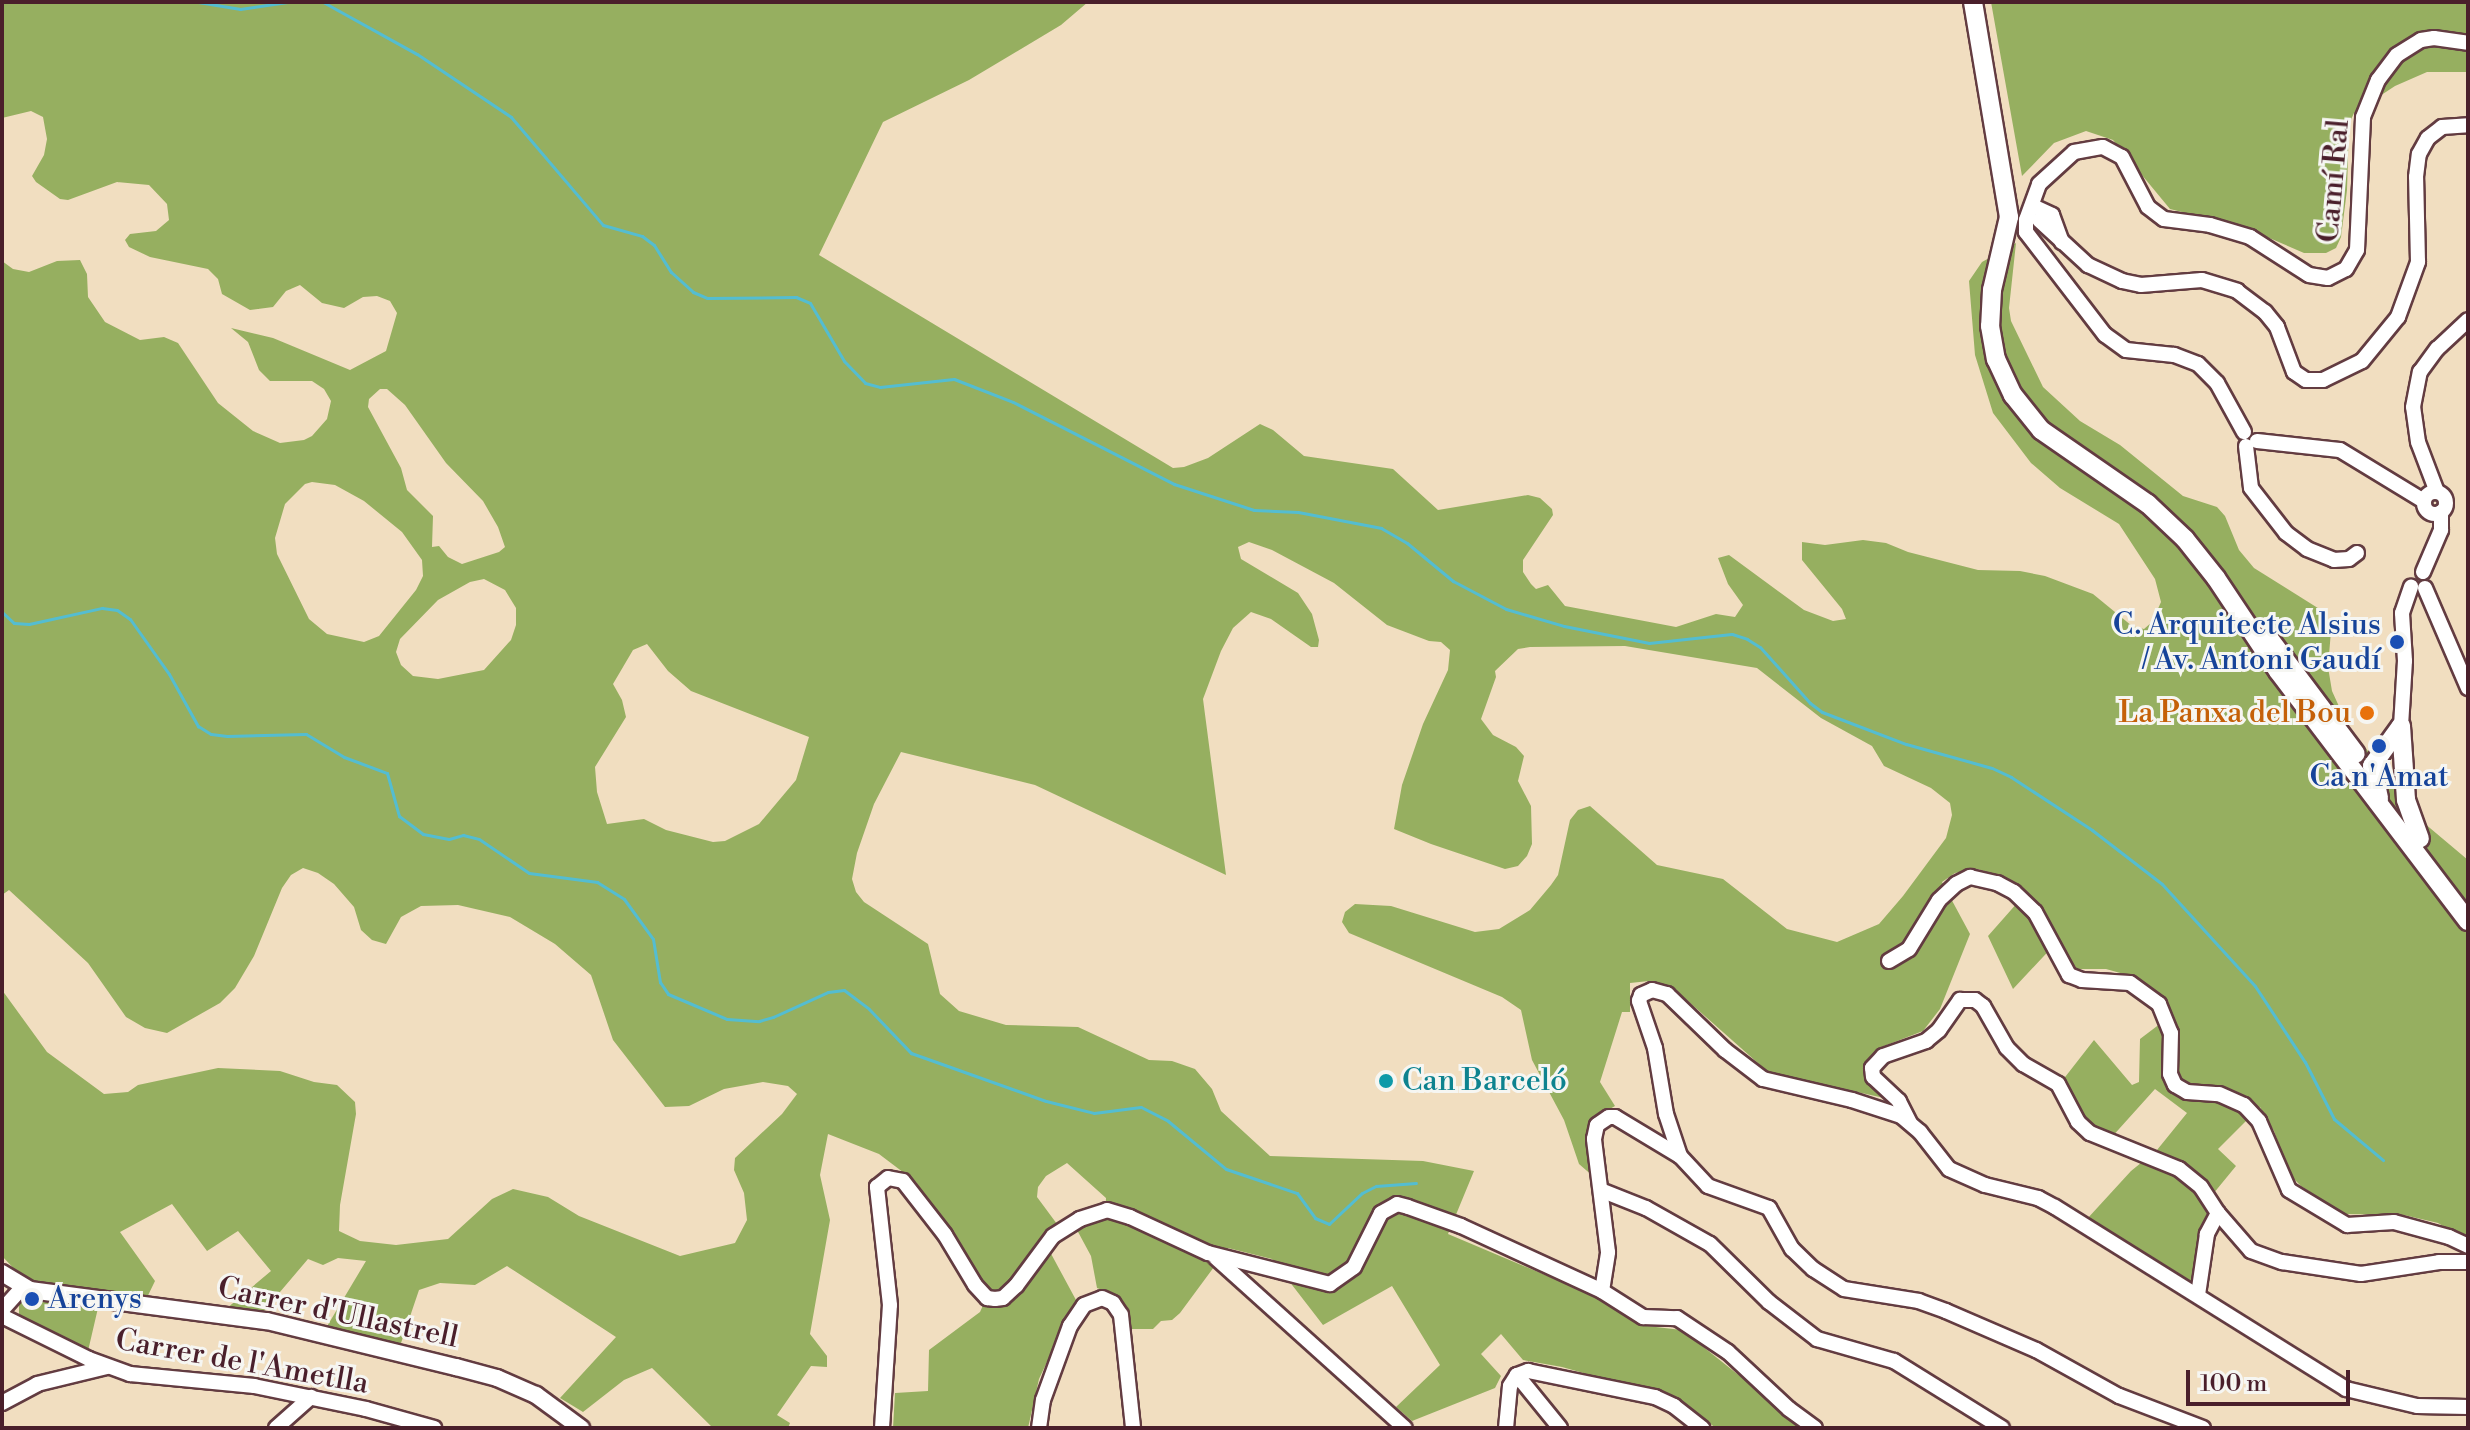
<!DOCTYPE html>
<meta charset="utf-8">
<style>
body{margin:0}
#map{position:relative;width:2470px;height:1430px;overflow:hidden;background:#f1dec0;font-family:"Libre Bodoni",serif}
div>[style]{position:absolute}
.forest>*{inset:0;background:#96af60}
.stream>*{height:3px;margin:-1.5px;padding:0 1.5px;transform-origin:1.5px;border-radius:1.5px;background:#54bdd1}
.roads{filter:drop-shadow(2px 0 #633c41) drop-shadow(-2px 0 #633c41) drop-shadow(0 2px #633c41) drop-shadow(0 -2px #633c41)}
.minor>*{height:14px;margin:-7px;padding:0 7px;transform-origin:7px;border-radius:7px;background:#fff}
.minor>.ring{margin:-7px;padding:0;box-sizing:content-box;background:none;border:14px solid #fff;border-radius:50%}
.tertiary>*{height:16px;margin:-8px;padding:0 8px;transform-origin:8px;border-radius:8px;background:#fff}
.secondary>*{height:18px;margin:-9px;padding:0 9px;transform-origin:9px;border-radius:9px;background:#fff}
.dots>*{width:22px;height:22px;translate:-50% -50%;box-sizing:border-box;border:4px solid #f6f6f2;border-radius:50%}
span{translate:-50% -50%;white-space:nowrap;text-align:center;line-height:1.15;-webkit-text-stroke:6px #f6f6f2;paint-order:stroke}
.street-label{font-size:30px;color:#4a1f2b}
.transit-label{font-size:30px;color:#164399}
.right{translate:-100% -50%;text-align:right}
.left{translate:0 -50%;text-align:left}
.food-label{font-size:30px;color:#c56008}
.culture-label{font-size:30px;color:#0d838f}
.frame{position:absolute;inset:0;border:4px solid #4a1f2b;pointer-events:none}
.scale{position:absolute;left:2186px;top:1370px;width:164px;height:36px;box-sizing:border-box;border:4px solid #4a1f2b;border-top:0;padding-left:10px;font-size:24px;line-height:28px;white-space:nowrap;color:#4a1f2b;-webkit-text-stroke:6px #f6f6f2;paint-order:stroke}
</style>
<div id="map">
<div class="forest">
<div style="clip-path:polygon(evenodd,2px 2px,1088px 2px,1061px 25px,969px 80px,883px 122px,819px 255px,1173px 468px,1184px 467px,1208px 458px,1260px 424px,1273px 430px,1304px 456px,1393px 469px,1438px 510px,1528px 495px,1540px 498px,1552px 509px,1553px 515px,1523px 560px,1523px 572px,1531px 584px,1536px 589px,1548px 585px,1565px 606px,1676px 627px,1716px 614px,1735px 617px,1743px 605px,1728px 584px,1718px 558px,1729px 555px,1804px 610px,1833px 621px,1846px 619px,1842px 609px,1802px 560px,1802px 542px,1825px 545px,1863px 540px,1886px 543px,1908px 552px,1978px 570px,2020px 571px,2045px 576px,2093px 594px,2132px 626px,2144px 629px,2152px 622px,2161px 602px,2155px 579px,2119px 524px,2060px 488px,2031px 463px,1993px 413px,1975px 355px,1969px 281px,1982px 262px,2016px 243px,2009px 308px,2011px 321px,2043px 387px,2080px 421px,2120px 445px,2183px 496px,2217px 507px,2225px 516px,2239px 550px,2254px 568px,2321px 610px,2331px 631px,2328px 667px,2332px 691px,2347px 724px,2424px 823px,2468px 860px,2468px 1241px,2438px 1223px,2404px 1215px,2344px 1214px,2301px 1186px,2290px 1175px,2274px 1131px,2260px 1107px,2218px 1149px,2236px 1166px,2213px 1194px,2207px 1293px,2087px 1219px,2131px 1171px,2157px 1150px,2187px 1113px,2155px 1089px,2110px 1139px,2083px 1119px,2062px 1081px,2094px 1040px,2132px 1085px,2139px 1082px,2140px 1039px,2173px 1014px,2163px 999px,2138px 978px,2106px 969px,2077px 969px,2057px 942px,2013px 989px,1988px 936px,2026px 893px,2002px 876px,1977px 869px,1955px 873px,1942px 882px,1970px 934px,1940px 1009px,1923px 1031px,1879px 1048px,1865px 1063px,1867px 1081px,1884px 1098px,1768px 1072px,1671px 986px,1649px 981px,1630px 983px,1630px 1012px,1622px 1012px,1600px 1082px,1615px 1106px,1594px 1118px,1589px 1126px,1587px 1138px,1594px 1177px,1579px 1164px,1564px 1120px,1532px 1060px,1521px 1010px,1502px 997px,1349px 933px,1342px 922px,1345px 912px,1355px 904px,1391px 906px,1475px 932px,1499px 929px,1530px 910px,1551px 885px,1558px 875px,1570px 820px,1578px 810px,1590px 806px,1657px 865px,1723px 879px,1787px 929px,1837px 942px,1879px 924px,1903px 896px,1946px 838px,1952px 815px,1950px 803px,1931px 788px,1884px 766px,1872px 746px,1821px 718px,1757px 668px,1625px 646px,1530px 647px,1518px 649px,1495px 671px,1496px 677px,1481px 719px,1493px 735px,1516px 747px,1524px 756px,1518px 781px,1531px 806px,1532px 844px,1527px 856px,1518px 866px,1505px 869px,1431px 844px,1394px 829px,1402px 785px,1423px 724px,1448px 670px,1450px 650px,1441px 642px,1429px 641px,1387px 625px,1334px 583px,1272px 550px,1249px 542px,1238px 547px,1241px 559px,1298px 593px,1312px 614px,1319px 640px,1318px 647px,1311px 647px,1271px 619px,1251px 612px,1233px 628px,1221px 651px,1203px 699px,1226px 875px,1035px 785px,901px 752px,874px 804px,857px 853px,852px 879px,856px 892px,864px 902px,928px 944px,940px 994px,959px 1011px,1006px 1025px,1078px 1027px,1149px 1060px,1172px 1061px,1195px 1069px,1212px 1089px,1221px 1111px,1270px 1156px,1423px 1161px,1474px 1171px,1448px 1234px,1595px 1296px,1647px 1326px,1682px 1330px,1805px 1428px,1716px 1428px,1676px 1399px,1562px 1367px,1523px 1360px,1501px 1334px,1481px 1354px,1501px 1376px,1495px 1388px,1412px 1421px,1396px 1407px,1440px 1365px,1392px 1286px,1323px 1325px,1272px 1259px,1228px 1248px,1180px 1313px,1172px 1320px,1161px 1321px,1153px 1329px,1131px 1329px,1126px 1306px,1116px 1295px,1097px 1288px,1091px 1256px,1077px 1230px,1105px 1219px,1106px 1198px,1067px 1163px,1046px 1176px,1038px 1187px,1037px 1197px,1057px 1224px,1042px 1237px,1076px 1300px,1039px 1379px,1028px 1428px,893px 1428px,895px 1393px,928px 1391px,929px 1350px,980px 1312px,989px 1292px,916px 1182px,879px 1154px,828px 1134px,820px 1175px,830px 1220px,810px 1334px,827px 1356px,827px 1367px,811px 1366px,777px 1415px,790px 1423px,788px 1428px,713px 1428px,652px 1368px,624px 1380px,583px 1412px,560px 1398px,616px 1337px,507px 1266px,475px 1285px,440px 1283px,419px 1290px,400px 1346px,326px 1328px,366px 1261px,338px 1258px,323px 1265px,308px 1259px,263px 1312px,226px 1309px,271px 1271px,238px 1231px,207px 1251px,172px 1204px,120px 1232px,155px 1281px,140px 1312px,98px 1308px,88px 1351px,19px 1318px,19px 1274px,2px 1256px,2px 990px,47px 1052px,104px 1094px,128px 1092px,138px 1085px,218px 1068px,280px 1071px,314px 1082px,337px 1085px,355px 1102px,356px 1114px,340px 1205px,339px 1231px,360px 1241px,396px 1245px,448px 1239px,492px 1199px,513px 1189px,548px 1197px,579px 1216px,680px 1256px,735px 1243px,747px 1220px,744px 1193px,734px 1170px,735px 1158px,782px 1114px,797px 1094px,788px 1086px,763px 1082px,724px 1089px,689px 1106px,665px 1107px,613px 1040px,591px 975px,555px 944px,510px 917px,458px 905px,421px 906px,401px 917px,386px 944px,372px 940px,361px 930px,354px 907px,334px 884px,318px 873px,303px 868px,291px 875px,282px 888px,254px 956px,235px 988px,220px 1003px,167px 1033px,145px 1028px,126px 1017px,88px 963px,9px 890px,2px 895px,2px 261px,13px 269px,29px 272px,57px 261px,80px 260px,87px 274px,88px 297px,105px 322px,140px 340px,164px 337px,178px 343px,218px 403px,253px 431px,280px 443px,304px 440px,312px 436px,327px 419px,331px 401px,324px 389px,312px 381px,270px 381px,259px 370px,248px 342px,231px 328px,273px 338px,350px 370px,386px 351px,397px 313px,390px 301px,377px 296px,363px 297px,344px 308px,322px 303px,300px 285px,286px 291px,273px 307px,250px 310px,222px 294px,218px 279px,208px 269px,150px 257px,129px 247px,125px 240px,130px 234px,156px 231px,169px 220px,167px 204px,149px 185px,117px 182px,68px 200px,60px 199px,36px 182px,32px 176px,44px 155px,47px 139px,43px 117px,31px 111px,2px 118px,2px 2px,380px 389px,387px 389px,405px 405px,446px 463px,483px 501px,498px 527px,505px 547px,499px 552px,462px 564px,448px 557px,439px 546px,432px 547px,433px 516px,407px 490px,401px 468px,368px 407px,369px 399px,380px 389px,2px 2px,312px 482px,335px 485px,364px 501px,402px 532px,422px 560px,423px 576px,416px 590px,379px 636px,364px 642px,327px 634px,309px 619px,277px 554px,275px 538px,285px 504px,305px 484px,312px 482px,2px 2px,484px 579px,505px 590px,516px 608px,516px 625px,511px 640px,484px 670px,438px 679px,413px 676px,401px 665px,396px 652px,400px 639px,438px 600px,470px 582px,484px 579px,2px 2px,647px 644px,668px 671px,691px 691px,809px 737px,796px 780px,759px 824px,725px 841px,713px 842px,666px 830px,644px 819px,607px 824px,597px 792px,595px 767px,626px 717px,622px 700px,613px 684px,633px 650px,647px 644px)"></div>
<div style="clip-path:polygon(1991px 2px,2468px 2px,2468px 72px,2427px 72px,2395px 86px,2354px 113px,2349px 124px,2347px 190px,2341px 237px,2336px 248px,2326px 253px,2304px 253px,2246px 228px,2170px 209px,2113px 140px,2086px 131px,2054px 143px,2022px 176px)"></div>
</div>
<div class="stream">
<div style="left:198px;top:2px;width:43px;rotate:9.5deg"></div>
<div style="left:240px;top:9px;width:48px;rotate:-8.5deg"></div>
<div style="left:323px;top:2px;width:107px;rotate:29deg"></div>
<div style="left:417px;top:54px;width:113px;rotate:33.8deg"></div>
<div style="left:511px;top:117px;width:142px;rotate:49.6deg"></div>
<div style="left:603px;top:225px;width:41px;rotate:15.8deg"></div>
<div style="left:642px;top:236px;width:15px;rotate:37deg"></div>
<div style="left:654px;top:245px;width:32px;rotate:58deg"></div>
<div style="left:671px;top:272px;width:30px;rotate:42deg"></div>
<div style="left:693px;top:292px;width:15px;rotate:23deg"></div>
<div style="left:707px;top:298px;width:89px;rotate:-0.6deg"></div>
<div style="left:796px;top:297px;width:15px;rotate:23deg"></div>
<div style="left:810px;top:303px;width:67px;rotate:59.6deg"></div>
<div style="left:844px;top:361px;width:30px;rotate:46deg"></div>
<div style="left:865px;top:383px;width:16px;rotate:15deg"></div>
<div style="left:880px;top:387px;width:74px;rotate:-6.2deg"></div>
<div style="left:954px;top:379px;width:63px;rotate:21.3deg"></div>
<div style="left:1013px;top:402px;width:181px;rotate:27deg"></div>
<div style="left:1174px;top:484px;width:84px;rotate:18deg"></div>
<div style="left:1254px;top:510px;width:44px;rotate:2.6deg"></div>
<div style="left:1298px;top:512px;width:85px;rotate:10.9deg"></div>
<div style="left:1381px;top:528px;width:30px;rotate:30deg"></div>
<div style="left:1407px;top:543px;width:60px;rotate:39.6deg"></div>
<div style="left:1453px;top:581px;width:60px;rotate:27.8deg"></div>
<div style="left:1506px;top:609px;width:60px;rotate:16.3deg"></div>
<div style="left:1564px;top:626px;width:87px;rotate:11.3deg"></div>
<div style="left:1649px;top:643px;width:83px;rotate:-6.2deg"></div>
<div style="left:1732px;top:634px;width:16px;rotate:18deg"></div>
<div style="left:1747px;top:639px;width:15px;rotate:32deg"></div>
<div style="left:1760px;top:647px;width:75px;rotate:48.2deg"></div>
<div style="left:1810px;top:703px;width:15px;rotate:37deg"></div>
<div style="left:1822px;top:712px;width:90px;rotate:20.9deg"></div>
<div style="left:1906px;top:744px;width:89px;rotate:15.6deg"></div>
<div style="left:1992px;top:768px;width:21px;rotate:25deg"></div>
<div style="left:2011px;top:777px;width:97px;rotate:33.2deg"></div>
<div style="left:2092px;top:830px;width:88px;rotate:37.6deg"></div>
<div style="left:2162px;top:884px;width:138px;rotate:47.6deg"></div>
<div style="left:2255px;top:986px;width:91px;rotate:56.7deg"></div>
<div style="left:2305px;top:1062px;width:64px;rotate:63deg"></div>
<div style="left:2334px;top:1119px;width:64px;rotate:39.9deg"></div>
<div style="left:2px;top:612px;width:16px;rotate:43deg"></div>
<div style="left:14px;top:623px;width:15px;rotate:4deg"></div>
<div style="left:29px;top:624px;width:75px;rotate:-12.4deg"></div>
<div style="left:102px;top:608px;width:15px;rotate:8deg"></div>
<div style="left:117px;top:610px;width:16px;rotate:35deg"></div>
<div style="left:130px;top:619px;width:67px;rotate:54.7deg"></div>
<div style="left:169px;top:674px;width:60px;rotate:60.9deg"></div>
<div style="left:198px;top:726px;width:15px;rotate:32deg"></div>
<div style="left:211px;top:734px;width:16px;rotate:7deg"></div>
<div style="left:227px;top:736px;width:79px;rotate:-1.5deg"></div>
<div style="left:306px;top:734px;width:44px;rotate:31.2deg"></div>
<div style="left:344px;top:757px;width:46px;rotate:20.4deg"></div>
<div style="left:387px;top:773px;width:45px;rotate:74.4deg"></div>
<div style="left:399px;top:816px;width:30px;rotate:37deg"></div>
<div style="left:423px;top:834px;width:26px;rotate:11deg"></div>
<div style="left:449px;top:839px;width:15px;rotate:-16deg"></div>
<div style="left:463px;top:835px;width:16px;rotate:14deg"></div>
<div style="left:479px;top:839px;width:60px;rotate:34.2deg"></div>
<div style="left:529px;top:873px;width:69px;rotate:7.5deg"></div>
<div style="left:597px;top:882px;width:32px;rotate:32deg"></div>
<div style="left:624px;top:899px;width:49px;rotate:54.1deg"></div>
<div style="left:653px;top:939px;width:44px;rotate:80.8deg"></div>
<div style="left:660px;top:982px;width:14px;rotate:56deg"></div>
<div style="left:668px;top:994px;width:64px;rotate:23deg"></div>
<div style="left:727px;top:1019px;width:32px;rotate:4deg"></div>
<div style="left:759px;top:1021px;width:15px;rotate:-16deg"></div>
<div style="left:773px;top:1017px;width:60px;rotate:-24.4deg"></div>
<div style="left:828px;top:992px;width:16px;rotate:-7deg"></div>
<div style="left:844px;top:990px;width:31px;rotate:37deg"></div>
<div style="left:869px;top:1009px;width:61px;rotate:46.3deg"></div>
<div style="left:911px;top:1053px;width:143px;rotate:19.6deg"></div>
<div style="left:1046px;top:1101px;width:49px;rotate:14deg"></div>
<div style="left:1094px;top:1113px;width:47px;rotate:-7.3deg"></div>
<div style="left:1141px;top:1107px;width:30px;rotate:27deg"></div>
<div style="left:1168px;top:1121px;width:75px;rotate:39.6deg"></div>
<div style="left:1226px;top:1169px;width:75px;rotate:18.7deg"></div>
<div style="left:1297px;top:1193px;width:31px;rotate:54deg"></div>
<div style="left:1315px;top:1218px;width:15px;rotate:23deg"></div>
<div style="left:1329px;top:1224px;width:45px;rotate:-43.2deg"></div>
<div style="left:1362px;top:1193px;width:16px;rotate:-27deg"></div>
<div style="left:1376px;top:1186px;width:40px;rotate:-4.3deg"></div>
</div>
<div class="roads">
<div class="minor">
<div style="left:2033px;top:206px;width:21px;rotate:25deg"></div>
<div style="left:2052px;top:215px;width:29px;rotate:70deg"></div>
<div style="left:2039px;top:220px;width:67px;rotate:42.6deg"></div>
<div style="left:2088px;top:265px;width:38px;rotate:25deg"></div>
<div style="left:2122px;top:281px;width:19px;rotate:12deg"></div>
<div style="left:2141px;top:285px;width:61px;rotate:-4.7deg"></div>
<div style="left:2202px;top:280px;width:37px;rotate:17deg"></div>
<div style="left:2237px;top:291px;width:35px;rotate:37deg"></div>
<div style="left:2265px;top:312px;width:19px;rotate:51deg"></div>
<div style="left:2277px;top:327px;width:48px;rotate:69.3deg"></div>
<div style="left:2294px;top:372px;width:14px;rotate:34deg"></div>
<div style="left:2306px;top:380px;width:17px"></div>
<div style="left:2323px;top:380px;width:43px;rotate:-26deg"></div>
<div style="left:2362px;top:361px;width:57px;rotate:-50.7deg"></div>
<div style="left:2398px;top:317px;width:59px;rotate:-70deg"></div>
<div style="left:2418px;top:262px;width:85px;rotate:-91.3deg"></div>
<div style="left:2416px;top:177px;width:23px;rotate:-83deg"></div>
<div style="left:2419px;top:154px;width:18px;rotate:-61deg"></div>
<div style="left:2428px;top:138px;width:18px;rotate:-38deg"></div>
<div style="left:2442px;top:127px;width:26px;rotate:-4deg"></div>
<div style="left:2244px;top:432px;width:56px;rotate:-118.9deg"></div>
<div style="left:2217px;top:383px;width:27px;rotate:-135deg"></div>
<div style="left:2198px;top:364px;width:26px;rotate:-159deg"></div>
<div style="left:2174px;top:355px;width:48px;rotate:-174.1deg"></div>
<div style="left:2126px;top:350px;width:26px;rotate:-144deg"></div>
<div style="left:2105px;top:335px;width:130px;rotate:-127.5deg"></div>
<div style="left:2026px;top:232px;width:12px;rotate:-90deg"></div>
<div style="left:2026px;top:220px;width:38px;rotate:-70deg"></div>
<div style="left:2039px;top:184px;width:47px;rotate:-42.4deg"></div>
<div style="left:2074px;top:152px;width:29px;rotate:-10deg"></div>
<div style="left:2103px;top:147px;width:21px;rotate:28deg"></div>
<div style="left:2122px;top:157px;width:56px;rotate:62.5deg"></div>
<div style="left:2148px;top:207px;width:20px;rotate:37deg"></div>
<div style="left:2164px;top:219px;width:46px;rotate:7.4deg"></div>
<div style="left:2210px;top:225px;width:42px;rotate:16.7deg"></div>
<div style="left:2250px;top:237px;width:70px;rotate:32.8deg"></div>
<div style="left:2309px;top:275px;width:19px;rotate:9deg"></div>
<div style="left:2328px;top:278px;width:20px;rotate:-27deg"></div>
<div style="left:2346px;top:269px;width:22px;rotate:-60deg"></div>
<div style="left:2357px;top:250px;width:133px;rotate:-87.4deg"></div>
<div style="left:2363px;top:117px;width:40px;rotate:-68deg"></div>
<div style="left:2378px;top:80px;width:31px;rotate:-53deg"></div>
<div style="left:2397px;top:55px;width:28px;rotate:-32deg"></div>
<div style="left:2421px;top:40px;width:13px;rotate:-9deg"></div>
<div style="left:2434px;top:38px;width:34px;rotate:8deg"></div>
<div style="left:2257px;top:441px;width:83px;rotate:6.2deg"></div>
<div style="left:2340px;top:450px;width:98px;rotate:31.3deg"></div>
<div style="left:2246px;top:446px;width:42px;rotate:83.2deg"></div>
<div style="left:2251px;top:488px;width:57px;rotate:52.1deg"></div>
<div style="left:2286px;top:533px;width:26px;rotate:37deg"></div>
<div style="left:2307px;top:549px;width:29px;rotate:22deg"></div>
<div style="left:2334px;top:560px;width:15px;rotate:-4deg"></div>
<div style="left:2349px;top:559px;width:10px;rotate:-37deg"></div>
<div style="left:2437px;top:492px;width:53px;rotate:-110.8deg"></div>
<div style="left:2418px;top:442px;width:35px;rotate:-98deg"></div>
<div style="left:2413px;top:407px;width:36px;rotate:-79deg"></div>
<div style="left:2420px;top:372px;width:29px;rotate:-54deg"></div>
<div style="left:2437px;top:349px;width:42px;rotate:-43.1deg"></div>
<div class="ring" style="left:2424px;top:492px;width:8px;height:8px"></div>
<div style="left:2423px;top:572px;width:46px;rotate:-66.8deg"></div>
<div style="left:2441px;top:530px;width:18px;rotate:-90deg"></div>
<div style="left:2425px;top:588px;width:109px;rotate:66.7deg"></div>
<div style="left:2401px;top:726px;width:65px;rotate:-86.5deg"></div>
<div style="left:2405px;top:661px;width:48px;rotate:-93.6deg"></div>
<div style="left:2402px;top:613px;width:28px;rotate:-71deg"></div>
<div style="left:1889px;top:961px;width:23px;rotate:-31deg"></div>
<div style="left:1909px;top:949px;width:57px;rotate:-58.5deg"></div>
<div style="left:1939px;top:900px;width:23px;rotate:-43deg"></div>
<div style="left:1956px;top:884px;width:16px;rotate:-27deg"></div>
<div style="left:1970px;top:877px;width:28px;rotate:13deg"></div>
<div style="left:1997px;top:883px;width:19px;rotate:28deg"></div>
<div style="left:2014px;top:892px;width:29px;rotate:44deg"></div>
<div style="left:2035px;top:912px;width:72px;rotate:61.6deg"></div>
<div style="left:2069px;top:975px;width:14px;rotate:21deg"></div>
<div style="left:2082px;top:980px;width:48px;rotate:3.6deg"></div>
<div style="left:2130px;top:983px;width:36px;rotate:36deg"></div>
<div style="left:2159px;top:1004px;width:31px;rotate:68deg"></div>
<div style="left:2171px;top:1033px;width:41px;rotate:91.4deg"></div>
<div style="left:2170px;top:1074px;width:12px;rotate:66deg"></div>
<div style="left:2175px;top:1085px;width:14px;rotate:30deg"></div>
<div style="left:2187px;top:1092px;width:32px;rotate:4deg"></div>
<div style="left:2219px;top:1094px;width:27px;rotate:24deg"></div>
<div style="left:2244px;top:1105px;width:22px;rotate:47deg"></div>
<div style="left:2259px;top:1121px;width:75px;rotate:66.5deg"></div>
<div style="left:2289px;top:1190px;width:68px;rotate:31.1deg"></div>
<div style="left:2347px;top:1225px;width:47px;rotate:-3.7deg"></div>
<div style="left:2394px;top:1222px;width:57px;rotate:15.3deg"></div>
<div style="left:2449px;top:1237px;width:21px;rotate:25deg"></div>
<div style="left:1910px;top:1123px;width:25px;rotate:-117deg"></div>
<div style="left:1899px;top:1101px;width:35px;rotate:-137deg"></div>
<div style="left:1873px;top:1077px;width:9px;rotate:-96deg"></div>
<div style="left:1872px;top:1068px;width:16px;rotate:-47deg"></div>
<div style="left:1883px;top:1056px;width:46px;rotate:-19.2deg"></div>
<div style="left:1926px;top:1041px;width:17px;rotate:-40deg"></div>
<div style="left:1939px;top:1030px;width:37px;rotate:-55deg"></div>
<div style="left:1960px;top:1000px;width:15px"></div>
<div style="left:1975px;top:1000px;width:10px;rotate:37deg"></div>
<div style="left:1983px;top:1006px;width:48px;rotate:60.3deg"></div>
<div style="left:2007px;top:1048px;width:23px;rotate:45deg"></div>
<div style="left:2023px;top:1064px;width:40px;rotate:29.7deg"></div>
<div style="left:2058px;top:1084px;width:43px;rotate:62.2deg"></div>
<div style="left:2078px;top:1122px;width:16px;rotate:43deg"></div>
<div style="left:2090px;top:1133px;width:96px;rotate:22deg"></div>
<div style="left:2179px;top:1169px;width:28px;rotate:39deg"></div>
<div style="left:2201px;top:1187px;width:31px;rotate:57deg"></div>
<div style="left:2218px;top:1213px;width:24px;rotate:118deg"></div>
<div style="left:2207px;top:1234px;width:62px;rotate:98.4deg"></div>
<div style="left:1603px;top:1191px;width:46px;rotate:21.6deg"></div>
<div style="left:1646px;top:1208px;width:73px;rotate:29.4deg"></div>
<div style="left:1710px;top:1244px;width:83px;rotate:44.5deg"></div>
<div style="left:1769px;top:1302px;width:61px;rotate:37.6deg"></div>
<div style="left:1817px;top:1339px;width:80px;rotate:15.9deg"></div>
<div style="left:1894px;top:1361px;width:127px;rotate:31.8deg"></div>
<div style="left:2218px;top:1213px;width:50px;rotate:49deg"></div>
<div style="left:2251px;top:1251px;width:33px;rotate:20deg"></div>
<div style="left:2282px;top:1262px;width:80px;rotate:8.6deg"></div>
<div style="left:2361px;top:1274px;width:79px;rotate:-8.7deg"></div>
<div style="left:2439px;top:1262px;width:29px"></div>
<div style="left:1216px;top:1258px;width:254px;rotate:42deg"></div>
<div style="left:1602px;top:1291px;width:39px;rotate:-81deg"></div>
<div style="left:1608px;top:1252px;width:114px;rotate:-97.1deg"></div>
<div style="left:1594px;top:1139px;width:14px;rotate:-78deg"></div>
<div style="left:1597px;top:1125px;width:14px;rotate:-34deg"></div>
<div style="left:1609px;top:1117px;width:6px"></div>
<div style="left:1615px;top:1117px;width:76px;rotate:31deg"></div>
<div style="left:2px;top:1310px;width:30px;rotate:-48deg"></div>
<div style="left:2px;top:1316px;width:97px;rotate:26.3deg"></div>
<div style="left:89px;top:1359px;width:44px;rotate:20.1deg"></div>
<div style="left:130px;top:1374px;width:125px;rotate:5.5deg"></div>
<div style="left:254px;top:1386px;width:114px;rotate:11.6deg"></div>
<div style="left:366px;top:1409px;width:71px;rotate:15.6deg"></div>
<div style="left:1517px;top:1375px;width:68px;rotate:50.9deg"></div>
<div style="left:2px;top:1403px;width:40px;rotate:-28deg"></div>
<div style="left:37px;top:1384px;width:72px;rotate:-13.7deg"></div>
<div style="left:276px;top:1428px;width:47px;rotate:-41.5deg"></div>
<div style="left:882px;top:1428px;width:123px;rotate:-86.3deg"></div>
<div style="left:890px;top:1305px;width:119px;rotate:-96.3deg"></div>
<div style="left:877px;top:1187px;width:14px;rotate:-39deg"></div>
<div style="left:888px;top:1178px;width:15px;rotate:11deg"></div>
<div style="left:903px;top:1181px;width:68px;rotate:52.1deg"></div>
<div style="left:945px;top:1235px;width:58px;rotate:59deg"></div>
<div style="left:975px;top:1285px;width:18px;rotate:47deg"></div>
<div style="left:987px;top:1298px;width:8px;rotate:7deg"></div>
<div style="left:995px;top:1299px;width:8px;rotate:-7deg"></div>
<div style="left:1003px;top:1298px;width:18px;rotate:-43deg"></div>
<div style="left:1016px;top:1286px;width:62px;rotate:-53.5deg"></div>
<div style="left:1053px;top:1236px;width:32px;rotate:-32deg"></div>
<div style="left:1080px;top:1219px;width:28px;rotate:-18deg"></div>
<div style="left:1107px;top:1210px;width:24px;rotate:17deg"></div>
<div style="left:1130px;top:1217px;width:86px;rotate:24.8deg"></div>
<div style="left:1208px;top:1253px;width:126px;rotate:14.3deg"></div>
<div style="left:1330px;top:1284px;width:29px;rotate:-35deg"></div>
<div style="left:1354px;top:1267px;width:60px;rotate:-63.4deg"></div>
<div style="left:1381px;top:1213px;width:18px;rotate:-29deg"></div>
<div style="left:1397px;top:1204px;width:11px;rotate:15deg"></div>
<div style="left:1408px;top:1207px;width:56px;rotate:19.7deg"></div>
<div style="left:1461px;top:1226px;width:155px;rotate:24.7deg"></div>
<div style="left:1602px;top:1291px;width:49px;rotate:32.4deg"></div>
<div style="left:1643px;top:1317px;width:34px;rotate:2deg"></div>
<div style="left:1677px;top:1318px;width:61px;rotate:33.7deg"></div>
<div style="left:1728px;top:1352px;width:83px;rotate:43.1deg"></div>
<div style="left:1789px;top:1409px;width:32px;rotate:36deg"></div>
<div style="left:1039px;top:1428px;width:28px;rotate:-82deg"></div>
<div style="left:1043px;top:1400px;width:79px;rotate:-70deg"></div>
<div style="left:1070px;top:1326px;width:25px;rotate:-56deg"></div>
<div style="left:1084px;top:1305px;width:19px;rotate:-21deg"></div>
<div style="left:1102px;top:1298px;width:12px;rotate:24deg"></div>
<div style="left:1113px;top:1303px;width:14px;rotate:56deg"></div>
<div style="left:1121px;top:1315px;width:114px;rotate:83.9deg"></div>
<div style="left:1506px;top:1428px;width:42px;rotate:-84.6deg"></div>
<div style="left:1510px;top:1386px;width:13px;rotate:-58deg"></div>
<div style="left:1517px;top:1375px;width:12px;rotate:-20deg"></div>
<div style="left:1528px;top:1371px;width:130px;rotate:11.6deg"></div>
<div style="left:1655px;top:1397px;width:21px;rotate:25deg"></div>
<div style="left:1674px;top:1406px;width:36px;rotate:38deg"></div>
<div style="left:2203px;top:1428px;width:90px;rotate:-159.1deg"></div>
<div style="left:2119px;top:1396px;width:95px;rotate:-151deg"></div>
<div style="left:2036px;top:1350px;width:98px;rotate:-156.6deg"></div>
<div style="left:1946px;top:1311px;width:29px;rotate:-160deg"></div>
<div style="left:1919px;top:1301px;width:76px;rotate:-170.9deg"></div>
<div style="left:1844px;top:1289px;width:37px;rotate:-147deg"></div>
<div style="left:1813px;top:1269px;width:29px;rotate:-136deg"></div>
<div style="left:1792px;top:1249px;width:47px;rotate:-119.3deg"></div>
<div style="left:1769px;top:1208px;width:65px;rotate:-160.2deg"></div>
<div style="left:1708px;top:1186px;width:41px;rotate:-133deg"></div>
<div style="left:1680px;top:1156px;width:44px;rotate:-108.4deg"></div>
<div style="left:1666px;top:1114px;width:67px;rotate:-99.5deg"></div>
<div style="left:1655px;top:1048px;width:50px;rotate:-108.8deg"></div>
<div style="left:1639px;top:1001px;width:6px;rotate:-72deg"></div>
<div style="left:1641px;top:995px;width:12px;rotate:-24deg"></div>
<div style="left:1652px;top:990px;width:16px;rotate:15deg"></div>
<div style="left:1667px;top:994px;width:81px;rotate:44deg"></div>
<div style="left:1725px;top:1050px;width:48px;rotate:37.3deg"></div>
<div style="left:1763px;top:1079px;width:91px;rotate:13.3deg"></div>
<div style="left:1852px;top:1100px;width:52px;rotate:18.1deg"></div>
<div style="left:1901px;top:1116px;width:25px;rotate:40deg"></div>
<div style="left:1920px;top:1132px;width:47px;rotate:51.9deg"></div>
<div style="left:1949px;top:1169px;width:39px;rotate:24deg"></div>
<div style="left:1985px;top:1185px;width:55px;rotate:13.8deg"></div>
<div style="left:2038px;top:1198px;width:19px;rotate:28deg"></div>
<div style="left:2055px;top:1207px;width:343px;rotate:32deg"></div>
<div style="left:2346px;top:1389px;width:73px;rotate:13.5deg"></div>
<div style="left:2417px;top:1406px;width:51px;rotate:1.1deg"></div>
</div>
<div class="tertiary">
<div style="left:2px;top:1273px;width:33px;rotate:31deg"></div>
<div style="left:30px;top:1290px;width:239px;rotate:7.5deg"></div>
<div style="left:267px;top:1321px;width:195px;rotate:13.7deg"></div>
<div style="left:456px;top:1367px;width:42px;rotate:15deg"></div>
<div style="left:497px;top:1378px;width:43px;rotate:23.6deg"></div>
<div style="left:536px;top:1395px;width:56px;rotate:36.3deg"></div>
</div>
<div class="secondary">
<div style="left:1973px;top:2px;width:218px;rotate:80.5deg"></div>
<div style="left:2009px;top:217px;width:75px;rotate:103.1deg"></div>
<div style="left:1992px;top:290px;width:36px;rotate:93deg"></div>
<div style="left:1990px;top:326px;width:34px;rotate:80deg"></div>
<div style="left:1996px;top:359px;width:40px;rotate:65deg"></div>
<div style="left:2013px;top:395px;width:45px;rotate:51.3deg"></div>
<div style="left:2041px;top:430px;width:130px;rotate:34.7deg"></div>
<div style="left:2148px;top:504px;width:51px;rotate:43.4deg"></div>
<div style="left:2185px;top:539px;width:50px;rotate:51.5deg"></div>
<div style="left:2216px;top:578px;width:112px;rotate:56.3deg"></div>
<div style="left:2278px;top:671px;width:314px;rotate:52.8deg"></div>
<div style="left:2268px;top:637px;width:146px;rotate:53.1deg"></div>
<div style="left:2401px;top:726px;width:74px;rotate:86.1deg"></div>
<div style="left:2406px;top:800px;width:41px;rotate:70.3deg"></div>
<div style="left:2379px;top:798px;width:33px;rotate:-102deg"></div>
<div style="left:2372px;top:766px;width:49px;rotate:-54.1deg"></div>
</div>
</div>
<div class="dots">
<div style="left:2397px;top:642px;background:#1a4fb4"></div>
<div style="left:2367px;top:713px;background:#e8710a"></div>
<div style="left:2379px;top:746px;background:#1a4fb4"></div>
<div style="left:1386px;top:1081px;background:#0f9aa8"></div>
<div style="left:32px;top:1299px;background:#1a4fb4"></div>
</div>
<div class="street-label">
<span style="left:2334px;top:181px;rotate:-85deg">Camí Ral</span>
<span style="left:338px;top:1313px;rotate:12deg">Carrer d'Ullastrell</span>
<span style="left:242px;top:1362px;rotate:10deg">Carrer de l'Ametlla</span>
</div>
<div class="transit-label">
<span class="right" style="left:2381px;top:642px">C. Arquitecte Alsius<br>/ Av. Antoni Gaudí</span>
<span style="left:2379px;top:777px">Ca n'Amat</span>
<span class="left" style="left:48px;top:1299px">Arenys</span>
</div>
<div class="food-label">
<span class="right" style="left:2351px;top:713px">La Panxa del Bou</span>
</div>
<div class="culture-label">
<span class="left" style="left:1402px;top:1081px">Can Barceló</span>
</div>
<div class="frame"></div>
<div class="scale">100 m</div>
</div>
